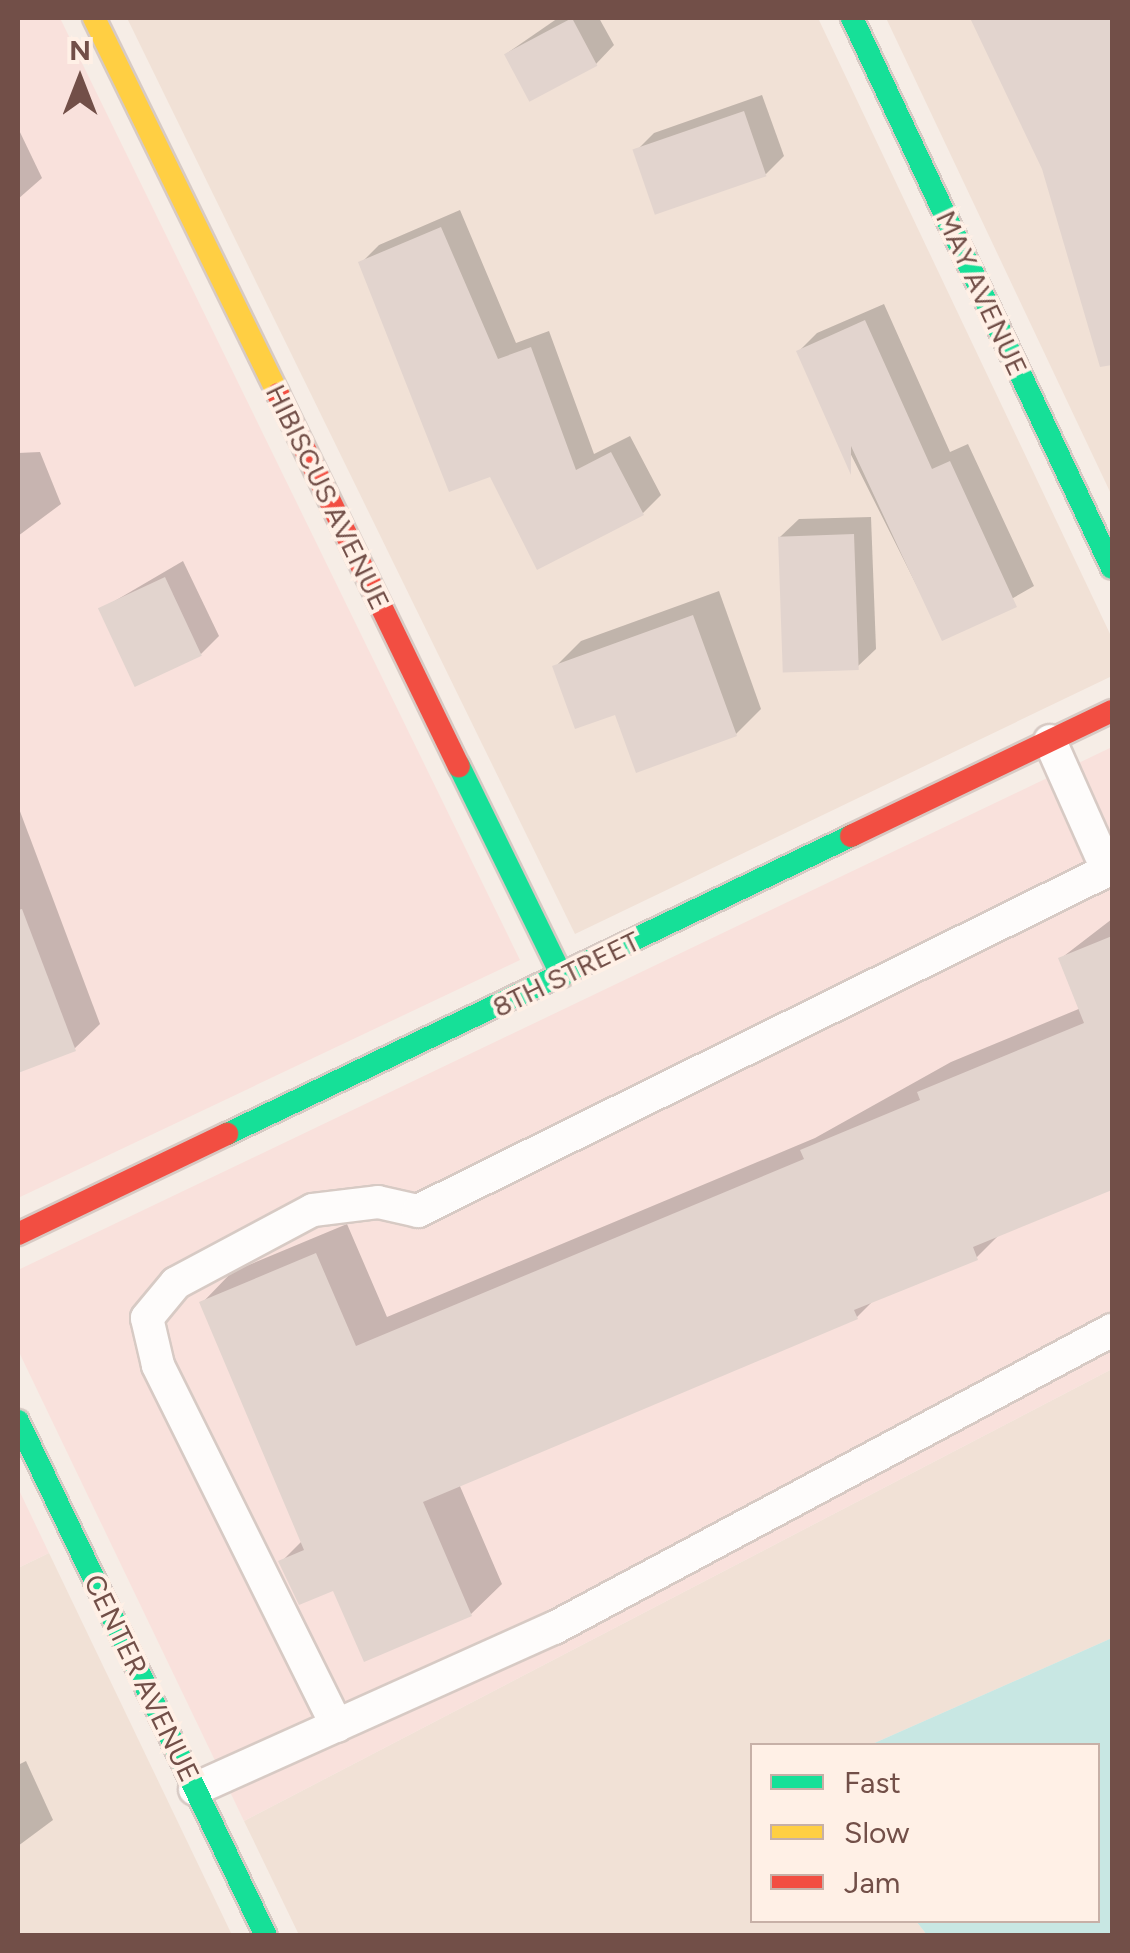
<!DOCTYPE html>
<style>
body{margin:0}
#map{position:relative;width:1130px;height:1953px;overflow:hidden;background:#f6ede6;font-family:Figtree,sans-serif}
div>[style]{position:absolute}
.residential>*{inset:0;background:#f1e1d6}
.commercial>*{inset:0;background:#f9e1dc}
.water>*{inset:0;background:#c8e7e3}
.shadow>*{inset:0;background:#0003}
.building>*{inset:0;background:#e2d4ce;transform-origin:0 0}
.roads{filter:drop-shadow(2px 0 #d7cac4) drop-shadow(-2px 0 #d7cac4) drop-shadow(0 2px #d7cac4) drop-shadow(0 -2px #d7cac4)}
.lane>*{height:32px;margin:-16px;padding:0 16px;transform-origin:16px;border-radius:16px;background:#fefcfb}
.fast>*{height:22px;margin:-11px;padding:0 11px;transform-origin:11px;border-radius:11px;background:#16e098}
.slow>*{height:22px;margin:-11px;padding:0 11px;transform-origin:11px;border-radius:11px;background:#ffcf43}
.jam>*{height:22px;margin:-11px;padding:0 11px;transform-origin:11px;border-radius:11px;background:#f24e42}
span{translate:-50% -50%;white-space:nowrap;text-align:center;line-height:1.15;-webkit-text-stroke:8px #fff0e6;paint-order:stroke}
.street-label{font-size:28px;color:#724f48}
.frame{position:absolute;inset:0;border:20px solid #724f48;pointer-events:none}
.legend{position:absolute;left:750px;top:1743px;width:350px;height:180px;box-sizing:border-box;background:#fff0e6;border:2px solid #c7b0a7;margin:0;padding:12px 18px;list-style:none;font-size:30px;color:#724f48}
.legend li{display:flex;align-items:center;gap:20px;height:50px}
.legend b{width:50px;border:2px solid #c7b0a7}
.north{position:absolute;left:30px;top:30px;width:100px;height:100px;-webkit-text-stroke:8px #fff0e6;paint-order:stroke;rotate:0deg;font-size:28px;font-weight:700;line-height:40px;text-align:center;color:#724f48}
.north::after{content:'';display:block;margin:auto;width:35px;height:45px;background:#724f48;clip-path:polygon(50% 0,100% 100%,50% 72%,0 100%)}
</style>
<div id="map">
<div class="residential">
<div style="clip-path:polygon(127px 18px,818px 18px,1112px 638px,1112px 676px,575px 934px)"></div>
<div style="clip-path:polygon(886px 18px,1112px 18px,1112px 496px)"></div>
<div style="clip-path:polygon(1112px 1369px,1112px 1638px,870px 1745px,752px 1746px,752px 1920px,916px 1921px,927px 1935px,299px 1935px,244px 1821px)"></div>
<div style="clip-path:polygon(49px 1553px,232px 1935px,18px 1935px,18px 1568px)"></div>
</div>
<div class="commercial">
<div style="clip-path:polygon(18px 18px,60px 18px,520px 960px,18px 1198px)"></div>
<div style="clip-path:polygon(1112px 747px,1112px 1369px,244px 1821px,18px 1350px,18px 1270px)"></div>
<div style="clip-path:polygon(18px 1488px,49px 1553px,18px 1568px)"></div>
</div>
<div class="water">
<div style="clip-path:polygon(1112px 1638px,1112px 1935px,927px 1935px,916px 1921px,1098px 1920px,1098px 1746px,870px 1745px)"></div>
</div>
<div class="shadow">
<div style="clip-path:polygon(558px 18px,599px 18px,614px 45px,596px 64px,506px 54px)"></div>
<div style="clip-path:polygon(971px 18px,1112px 18px,1112px 293px,1084px 301px,1044px 168px)"></div>
<div style="clip-path:polygon(762px 95px,784px 156px,766px 174px,636px 151px,654px 133px)"></div>
<div style="clip-path:polygon(18px 128px,42px 178px,18px 199px)"></div>
<div style="clip-path:polygon(460px 210px,516px 343px,549px 331px,594px 454px,630px 436px,661px 495px,643px 513px,491px 474px,361px 263px,379px 245px)"></div>
<div style="clip-path:polygon(884px 304px,950px 452px,968px 444px,1034px 586px,943px 638px,799px 351px,817px 333px)"></div>
<div style="clip-path:polygon(40px 452px,61px 504px,18px 536px,18px 453px)"></div>
<div style="clip-path:polygon(871px 517px,876px 649px,857px 667px,780px 537px,799px 519px)"></div>
<div style="clip-path:polygon(183px 561px,219px 636px,201px 654px,101px 609px)"></div>
<div style="clip-path:polygon(719px 591px,761px 709px,736px 734px,616px 711px,555px 667px,581px 641px)"></div>
<div style="clip-path:polygon(18px 806px,100px 1024px,74px 1049px,18px 1070px)"></div>
<div style="clip-path:polygon(1112px 919px,1112px 1188px,1001px 1233px,977px 1257px,875px 1299px,857px 1317px,459px 1484px,502px 1584px,471px 1614px,335px 1587px,281px 1562px,303px 1540px,202px 1303px,232px 1272px,347px 1224px,387px 1317px,815px 1138px,951px 1062px,1081px 1008px,1060px 959px)"></div>
<div style="clip-path:polygon(26px 1761px,53px 1820px,18px 1846px,18px 1765px)"></div>
</div>
<div class="building">
<div style="left:572px;top:18px;width:54px;height:77px;rotate:62deg"></div>
<div style="clip-path:polygon(970px 18px,1112px 18px,1112px 365px,1100px 367px,1042px 169px)"></div>
<div style="left:744px;top:111px;width:69px;height:118px;rotate:71deg"></div>
<div style="clip-path:polygon(441px 227px,498px 359px,531px 347px,576px 470px,611px 452px,644px 515px,537px 570px,490px 477px,449px 492px,358px 262px)"></div>
<div style="clip-path:polygon(865px 320px,932px 469px,950px 461px,1017px 607px,942px 641px,851px 446px,851px 475px,796px 351px)"></div>
<div style="left:854px;top:534px;width:136px;height:76px;rotate:88deg"></div>
<div style="left:165px;top:577px;width:87px;height:74px;rotate:65deg"></div>
<div style="clip-path:polygon(693px 615px,737px 736px,636px 773px,615px 715px,575px 729px,552px 666px)"></div>
<div style="clip-path:polygon(22px 909px,76px 1051px,18px 1073px,18px 910px)"></div>
<div style="clip-path:polygon(1112px 936px,1112px 1190px,973px 1247px,978px 1260px,854px 1310px,858px 1319px,423px 1502px,472px 1616px,364px 1662px,333px 1591px,299px 1605px,278px 1561px,304px 1550px,199px 1302px,316px 1253px,356px 1346px,804px 1159px,800px 1150px,920px 1100px,917px 1092px,1084px 1023px,1058px 958px)"></div>
</div>
<div class="roads">
<div class="lane">
<div style="left:1050px;top:741px;width:140px;rotate:66deg"></div>
<div style="left:337px;top:1726px;width:403px;rotate:-116.4deg"></div>
<div style="left:158px;top:1365px;width:48px;rotate:-103.2deg"></div>
<div style="left:147px;top:1318px;width:45px;rotate:-50.4deg"></div>
<div style="left:176px;top:1283px;width:155px;rotate:-28.1deg"></div>
<div style="left:313px;top:1210px;width:65px;rotate:-7deg"></div>
<div style="left:378px;top:1202px;width:41px;rotate:12.7deg"></div>
<div style="left:418px;top:1211px;width:774px;rotate:-26.3deg"></div>
<div style="left:195px;top:1789px;width:393px;rotate:-24.2deg"></div>
<div style="left:554px;top:1628px;width:633px;rotate:-28.1deg"></div>
</div>
<div class="fast">
<div style="left:852px;top:18px;width:608px;rotate:64.7deg"></div>
<div style="left:459px;top:766px;width:234px;rotate:63.9deg"></div>
<div style="left:227px;top:1134px;width:692px;rotate:-25.53deg"></div>
<div style="left:18px;top:1421px;width:572px;rotate:64.29deg"></div>
</div>
<div class="slow">
<div style="left:94px;top:18px;width:419px;rotate:63.9deg"></div>
</div>
<div class="jam">
<div style="left:278px;top:394px;width:414px;rotate:64.1deg"></div>
<div style="left:851px;top:836px;width:289px;rotate:-25.6deg"></div>
<div style="left:18px;top:1234px;width:232px;rotate:-25.6deg"></div>
</div>
</div>
<div class="street-label">
<span style="left:982px;top:293px;rotate:65deg">MAY AVENUE</span>
<span style="left:328px;top:497px;rotate:64deg">HIBISCUS AVENUE</span>
<span style="left:566px;top:974px;rotate:-26deg">8TH STREET</span>
<span style="left:142px;top:1678px;rotate:64deg">CENTER AVENUE</span>
</div>
<div class="frame"></div>
<ul class="legend">
<li><b style="height:12px;background:#16e098"></b>Fast</li>
<li><b style="height:12px;background:#ffcf43"></b>Slow</li>
<li><b style="height:12px;background:#f24e42"></b>Jam</li>
</ul>
<div class="north">N</div>
</div>
